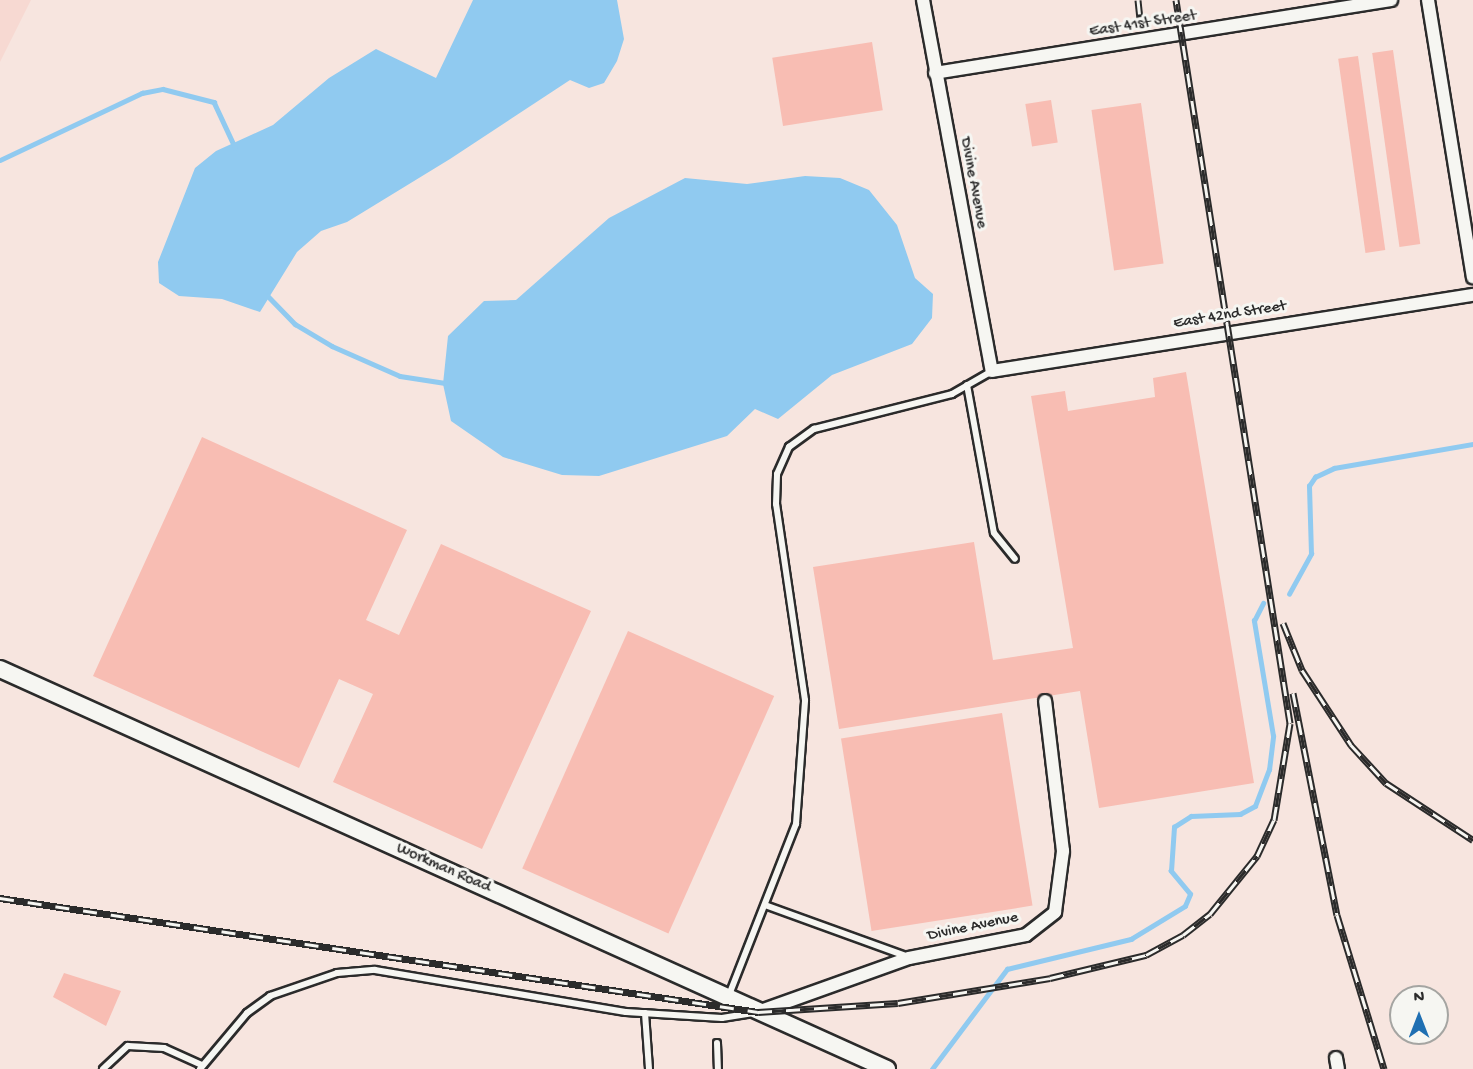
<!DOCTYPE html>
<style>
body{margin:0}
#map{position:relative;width:1473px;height:1069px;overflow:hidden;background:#f7e5df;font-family:"Gochi Hand",sans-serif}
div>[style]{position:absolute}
.built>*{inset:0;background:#f7d9d2}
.water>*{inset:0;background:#90caf0}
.stream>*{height:4.5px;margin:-2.25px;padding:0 2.25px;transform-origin:2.25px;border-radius:2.25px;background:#90caf0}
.building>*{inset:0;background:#f8bdb3;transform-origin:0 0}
.roads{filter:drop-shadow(2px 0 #2b2b2b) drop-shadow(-2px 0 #2b2b2b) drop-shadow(0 2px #2b2b2b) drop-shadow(0 -2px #2b2b2b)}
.lane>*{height:6px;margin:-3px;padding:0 3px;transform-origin:3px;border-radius:3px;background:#f6f6f2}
.street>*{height:12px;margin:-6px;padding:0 6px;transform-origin:6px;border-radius:6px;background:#f6f6f2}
.secondary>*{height:16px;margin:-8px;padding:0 8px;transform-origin:8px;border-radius:8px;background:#f6f6f2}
.rail>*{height:7px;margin-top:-3.5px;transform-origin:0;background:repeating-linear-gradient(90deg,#f6f6f2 0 14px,#2b2b2b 0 28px);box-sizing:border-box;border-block:2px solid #2b2b2b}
span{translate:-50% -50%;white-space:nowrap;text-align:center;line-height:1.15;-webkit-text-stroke:6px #f6f6f2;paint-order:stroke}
.street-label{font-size:16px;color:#2b2b2b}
.north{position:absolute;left:1389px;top:985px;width:60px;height:60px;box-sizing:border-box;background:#f6f6f2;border:2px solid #a5a5a2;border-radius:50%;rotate:0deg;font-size:16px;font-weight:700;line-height:24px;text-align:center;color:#2b2b2b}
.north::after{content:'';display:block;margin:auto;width:21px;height:27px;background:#1f6fb2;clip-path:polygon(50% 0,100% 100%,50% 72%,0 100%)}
</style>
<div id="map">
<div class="built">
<div style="clip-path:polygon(0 0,31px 0,0 62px)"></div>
</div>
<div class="water">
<div style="clip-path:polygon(473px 0,617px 0,624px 39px,617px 61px,604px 83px,589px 88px,570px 80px,450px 159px,347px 222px,321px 231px,297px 252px,260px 312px,222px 299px,179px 296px,159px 283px,158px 262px,195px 168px,216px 151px,273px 125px,329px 78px,376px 49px,436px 78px)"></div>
<div style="clip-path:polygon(805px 176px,840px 178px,869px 190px,897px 225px,915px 278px,933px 294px,932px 318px,912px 344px,832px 375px,778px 419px,755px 409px,727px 436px,599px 476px,562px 475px,503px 457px,451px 421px,443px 384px,448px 336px,484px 301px,516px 300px,609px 218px,685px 178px,747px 184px)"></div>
</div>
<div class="stream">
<div style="left:0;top:160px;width:157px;rotate:-25.3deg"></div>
<div style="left:142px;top:93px;width:21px;rotate:-11deg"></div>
<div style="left:163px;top:89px;width:53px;rotate:14.3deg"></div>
<div style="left:214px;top:102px;width:50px;rotate:65deg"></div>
<div style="left:268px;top:296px;width:39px;rotate:46deg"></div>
<div style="left:295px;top:324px;width:43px;rotate:30.7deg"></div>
<div style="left:332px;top:346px;width:74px;rotate:23.8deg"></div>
<div style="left:400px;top:376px;width:47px;rotate:8.7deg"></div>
<div style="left:1289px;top:594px;width:46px;rotate:-61.2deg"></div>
<div style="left:1311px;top:554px;width:68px;rotate:-91.7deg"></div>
<div style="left:1309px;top:486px;width:11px;rotate:-56deg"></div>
<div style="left:1315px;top:477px;width:21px;rotate:-25deg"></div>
<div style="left:1334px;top:468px;width:141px;rotate:-9.8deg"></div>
<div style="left:932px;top:1069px;width:125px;rotate:-53.1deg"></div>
<div style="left:1007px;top:969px;width:128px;rotate:-13.6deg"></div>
<div style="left:1131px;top:939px;width:63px;rotate:-31.4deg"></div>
<div style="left:1185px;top:906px;width:13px;rotate:-67deg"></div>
<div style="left:1190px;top:894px;width:30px;rotate:-130deg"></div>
<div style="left:1171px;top:871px;width:44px;rotate:-86.1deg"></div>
<div style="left:1174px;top:827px;width:20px;rotate:-33deg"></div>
<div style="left:1191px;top:816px;width:49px;rotate:-2.3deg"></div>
<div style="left:1240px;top:814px;width:17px;rotate:-28deg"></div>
<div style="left:1255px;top:806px;width:39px;rotate:-69deg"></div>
<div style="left:1269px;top:770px;width:34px;rotate:-83deg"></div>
<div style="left:1273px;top:736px;width:117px;rotate:-99.4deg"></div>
<div style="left:1254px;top:621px;width:20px;rotate:-63deg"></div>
</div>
<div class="building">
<div style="left:872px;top:42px;width:69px;height:101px;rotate:81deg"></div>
<div style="left:1393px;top:50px;width:196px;height:21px;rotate:82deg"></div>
<div style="left:1358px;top:56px;width:196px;height:20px;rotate:82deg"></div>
<div style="left:1051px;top:100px;width:43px;height:26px;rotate:81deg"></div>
<div style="left:1141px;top:103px;width:162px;height:50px;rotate:82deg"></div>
<div style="clip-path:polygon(1186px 372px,1254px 783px,1099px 808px,1080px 691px,839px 729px,813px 567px,974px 542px,993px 660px,1073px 648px,1031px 396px,1065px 391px,1068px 411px,1155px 397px,1153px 378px)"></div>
<div style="clip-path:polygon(202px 437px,407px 530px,366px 620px,399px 635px,441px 544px,591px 611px,482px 849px,333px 782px,373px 694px,339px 679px,299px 768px,93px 676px)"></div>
<div style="left:628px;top:631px;width:160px;height:260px;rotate:24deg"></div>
<div style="left:1002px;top:713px;width:195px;height:163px;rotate:81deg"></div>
<div style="clip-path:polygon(64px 973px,121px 991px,106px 1026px,53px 997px)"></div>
</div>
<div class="roads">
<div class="lane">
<div style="left:967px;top:385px;width:150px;rotate:79.7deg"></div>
<div style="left:994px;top:533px;width:33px;rotate:51deg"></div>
<div style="left:765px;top:905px;width:153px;rotate:19.9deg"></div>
<div style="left:729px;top:995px;width:184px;rotate:-68.6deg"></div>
<div style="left:796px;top:824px;width:124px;rotate:-85.8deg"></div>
<div style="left:805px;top:700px;width:198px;rotate:-98.4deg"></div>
<div style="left:776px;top:504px;width:30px;rotate:-88deg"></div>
<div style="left:777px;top:474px;width:30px;rotate:-66deg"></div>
<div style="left:789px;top:447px;width:31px;rotate:-36deg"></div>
<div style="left:814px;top:429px;width:142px;rotate:-14.2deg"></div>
<div style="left:952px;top:394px;width:46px;rotate:-29.9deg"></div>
<div style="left:645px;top:1013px;width:56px;rotate:85.9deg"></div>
<div style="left:717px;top:1043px;width:26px;rotate:88deg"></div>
<div style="left:103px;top:1069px;width:34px;rotate:-43deg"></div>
<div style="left:128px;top:1046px;width:36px;rotate:3deg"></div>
<div style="left:164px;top:1048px;width:42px;rotate:24.1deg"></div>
<div style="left:200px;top:1069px;width:73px;rotate:-50deg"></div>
<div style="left:247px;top:1013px;width:29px;rotate:-36deg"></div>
<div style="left:270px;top:996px;width:71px;rotate:-18.9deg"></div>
<div style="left:337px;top:973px;width:38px;rotate:-5deg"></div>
<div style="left:375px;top:970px;width:254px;rotate:9.5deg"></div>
<div style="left:626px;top:1012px;width:96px;rotate:3.6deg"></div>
<div style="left:722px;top:1018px;width:30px;rotate:-9deg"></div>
</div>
<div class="street">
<div style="left:923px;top:0;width:377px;rotate:79.5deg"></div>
<div style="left:992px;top:371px;width:487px;rotate:-9deg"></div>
<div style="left:1428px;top:0;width:281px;rotate:80.8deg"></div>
<div style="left:935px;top:73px;width:462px;rotate:-9.1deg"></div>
<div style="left:758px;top:1012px;width:160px;rotate:-19.7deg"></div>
<div style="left:909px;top:958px;width:119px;rotate:-11.1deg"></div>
<div style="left:1026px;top:935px;width:37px;rotate:-38deg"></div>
<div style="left:1055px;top:912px;width:62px;rotate:-82.5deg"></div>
<div style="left:1063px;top:851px;width:151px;rotate:-96.8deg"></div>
<div style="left:1336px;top:1058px;width:11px;rotate:80deg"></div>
</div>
<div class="secondary">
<div style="left:0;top:669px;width:973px;rotate:24.27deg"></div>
</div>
</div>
<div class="rail">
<div style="left:1138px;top:0;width:18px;rotate:84deg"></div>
<div style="left:1283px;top:623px;width:51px;rotate:68deg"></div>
<div style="left:1302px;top:670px;width:90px;rotate:56.8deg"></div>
<div style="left:1351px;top:745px;width:52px;rotate:47.4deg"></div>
<div style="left:1386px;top:783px;width:104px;rotate:33.2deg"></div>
<div style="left:1293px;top:693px;width:226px;rotate:78.8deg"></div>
<div style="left:1337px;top:915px;width:161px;rotate:73deg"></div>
<div style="left:0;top:898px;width:767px;rotate:8.55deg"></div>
<div style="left:758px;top:1012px;width:140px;rotate:-3.7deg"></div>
<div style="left:898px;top:1003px;width:154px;rotate:-9.3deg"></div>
<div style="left:1050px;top:978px;width:99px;rotate:-13.5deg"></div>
<div style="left:1146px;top:955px;width:42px;rotate:-28.4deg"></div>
<div style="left:1183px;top:935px;width:34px;rotate:-38deg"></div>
<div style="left:1210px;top:914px;width:75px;rotate:-51deg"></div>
<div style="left:1257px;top:856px;width:40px;rotate:-65deg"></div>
<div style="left:1274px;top:820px;width:98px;rotate:-80.6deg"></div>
<div style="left:1290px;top:723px;width:732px;rotate:-98.96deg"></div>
</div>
<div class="street-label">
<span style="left:1143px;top:25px;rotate:-9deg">East 41st Street</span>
<span style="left:972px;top:183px;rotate:79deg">Divine Avenue</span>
<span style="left:1230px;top:316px;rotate:-9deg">East 42nd Street</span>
<span style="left:443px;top:869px;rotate:24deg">Workman Road</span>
<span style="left:973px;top:928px;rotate:-12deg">Divine Avenue</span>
</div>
<div class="north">N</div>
</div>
